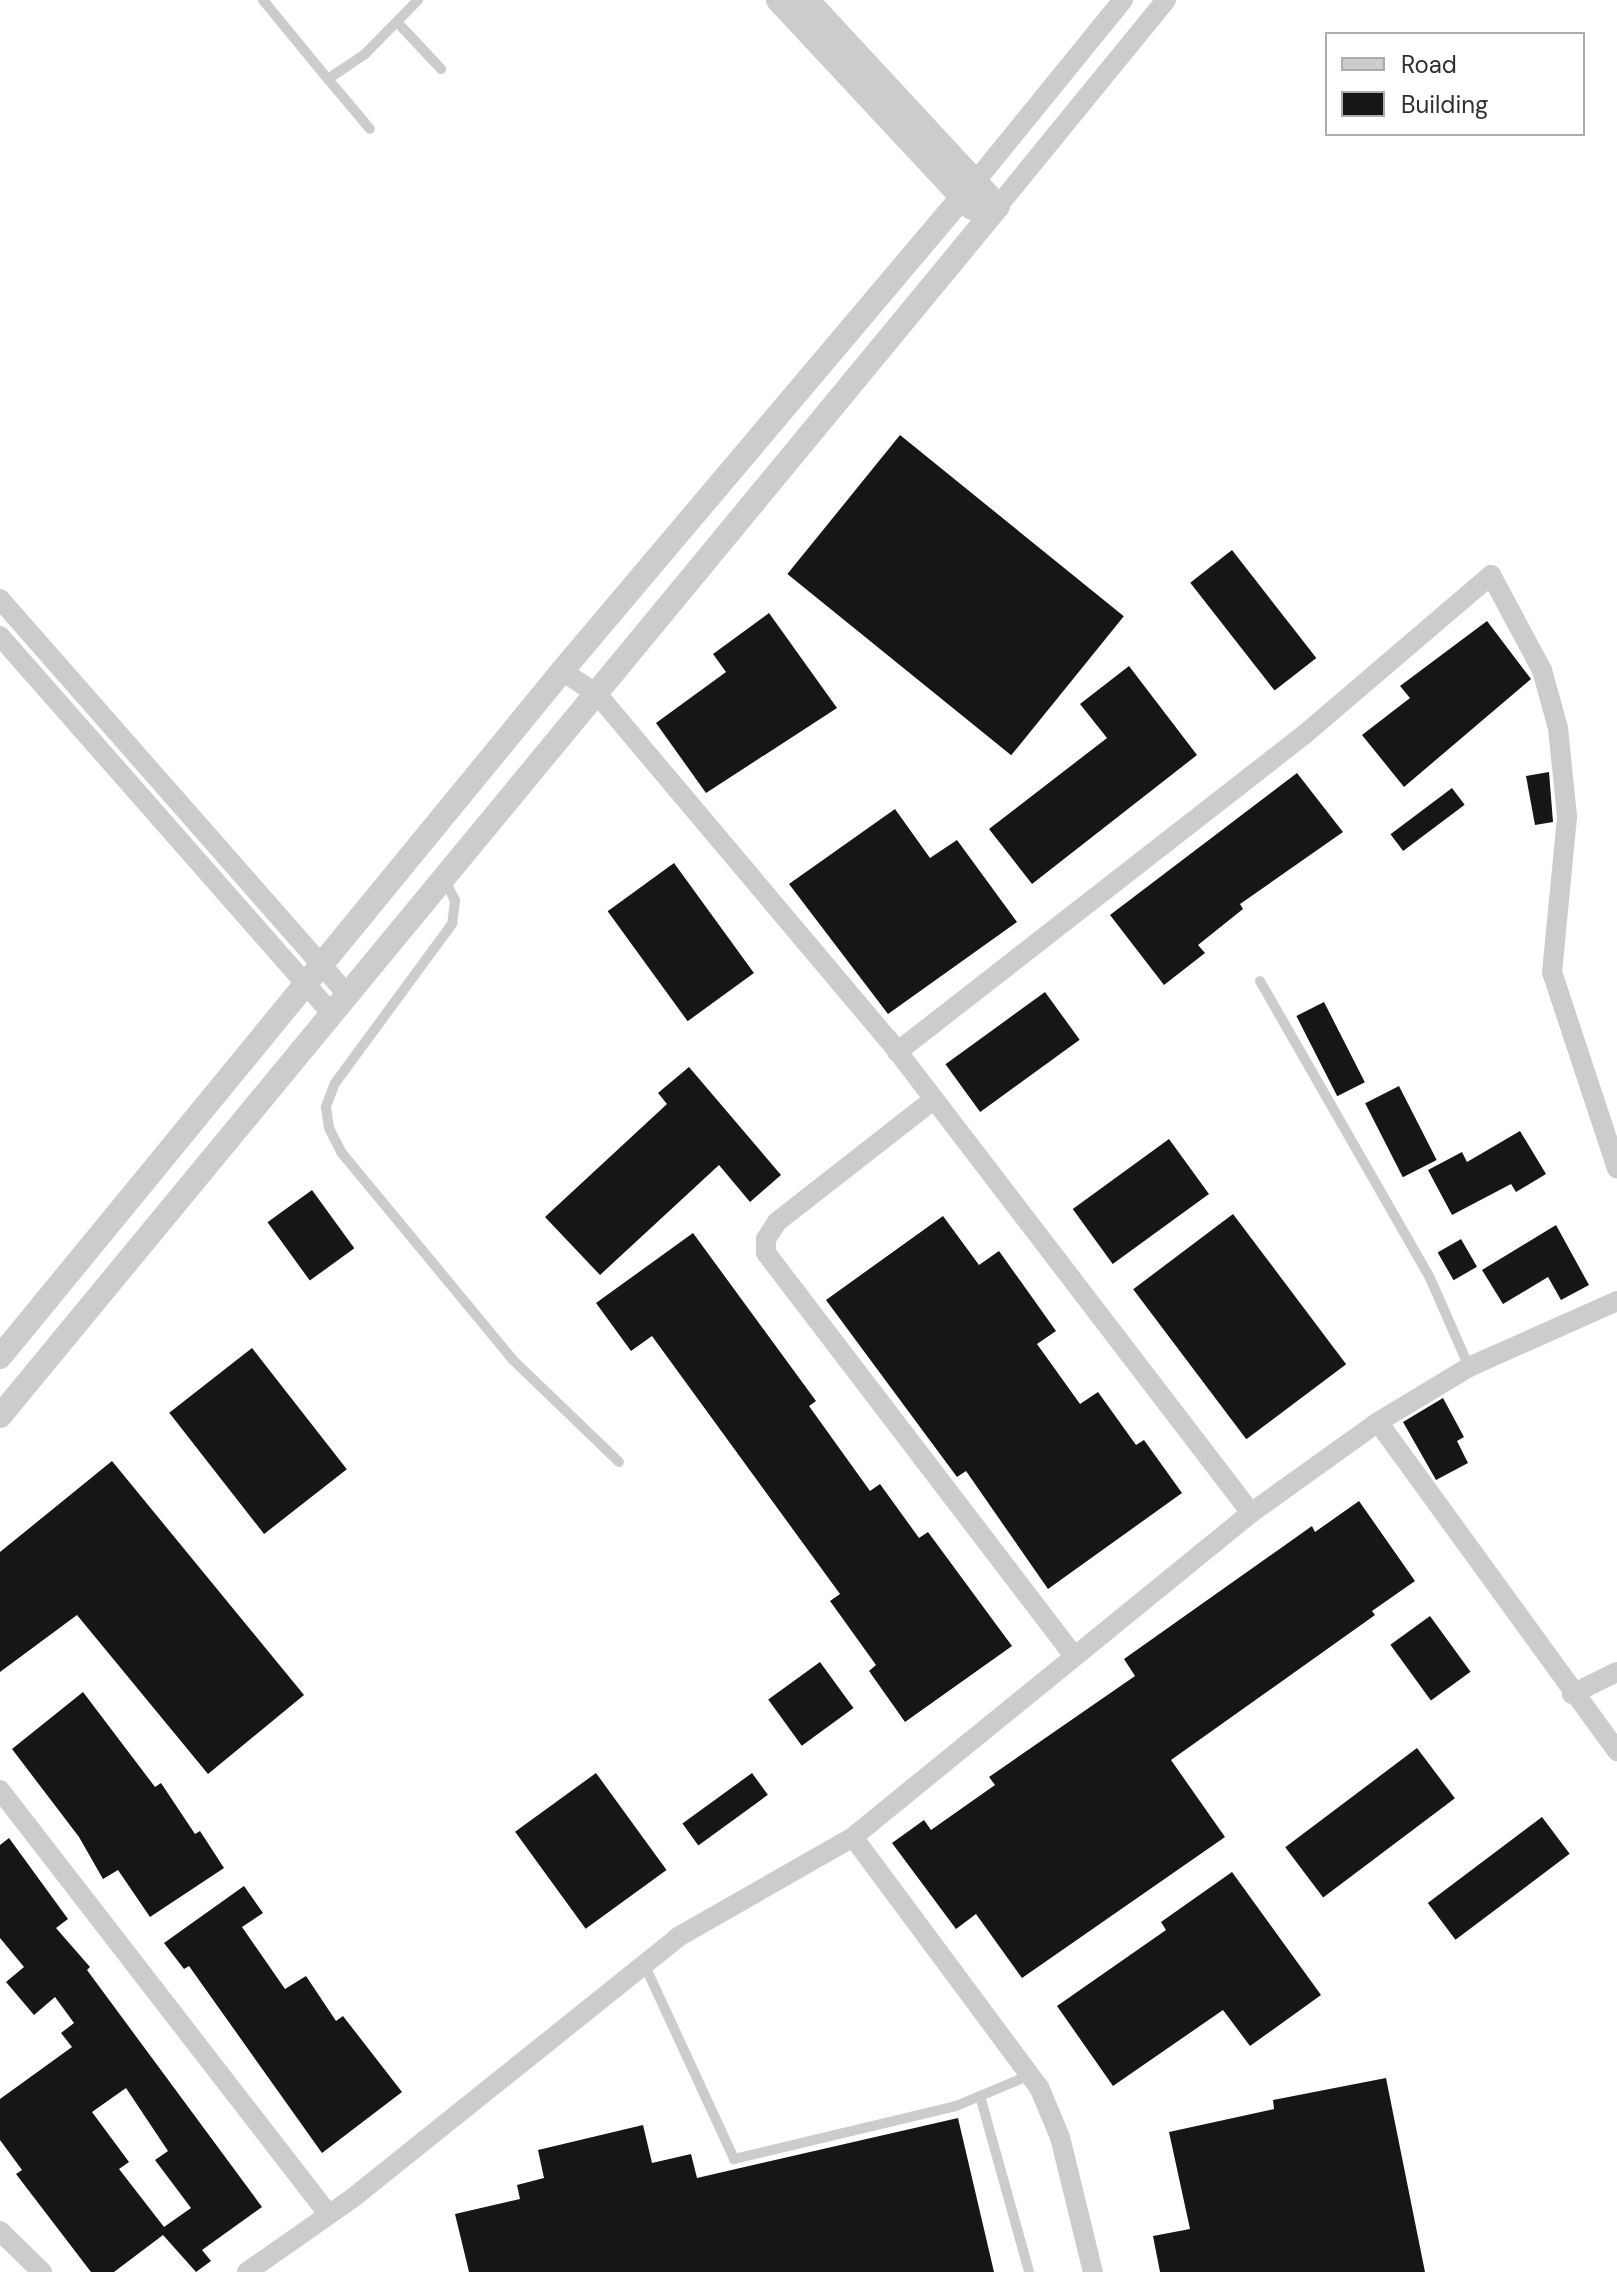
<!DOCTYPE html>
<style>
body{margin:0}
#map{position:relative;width:1617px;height:2272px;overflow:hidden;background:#fff;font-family:"DM Sans",sans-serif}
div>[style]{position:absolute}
.building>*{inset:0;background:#161616;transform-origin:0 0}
.service>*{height:10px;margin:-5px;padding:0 5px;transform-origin:5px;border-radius:5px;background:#ccc}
.minor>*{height:20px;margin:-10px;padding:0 10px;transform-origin:10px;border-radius:10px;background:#ccc}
.tertiary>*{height:24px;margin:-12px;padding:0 12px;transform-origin:12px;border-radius:12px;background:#ccc}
span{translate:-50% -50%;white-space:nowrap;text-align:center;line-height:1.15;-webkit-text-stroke:8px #fff;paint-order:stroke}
.legend{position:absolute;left:1325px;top:32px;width:260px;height:104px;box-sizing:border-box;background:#fff;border:2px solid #acacac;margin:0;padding:10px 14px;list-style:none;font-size:24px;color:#2f2f2f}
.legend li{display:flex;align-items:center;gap:16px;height:40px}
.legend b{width:40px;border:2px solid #acacac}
</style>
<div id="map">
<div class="building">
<div style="left:900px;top:435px;width:288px;height:179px;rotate:39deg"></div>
<div style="left:1232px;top:550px;width:137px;height:53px;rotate:52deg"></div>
<div style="clip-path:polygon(769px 613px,837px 708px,706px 793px,656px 723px,726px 672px,713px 654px)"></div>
<div style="clip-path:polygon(1487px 621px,1531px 679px,1404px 787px,1362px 735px,1410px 698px,1400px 686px)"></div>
<div style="clip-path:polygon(1129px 666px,1197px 755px,1032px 884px,989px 829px,1107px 738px,1080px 704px)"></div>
<div style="clip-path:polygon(1549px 772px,1553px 822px,1535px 825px,1526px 776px)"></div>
<div style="clip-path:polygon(1297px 773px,1343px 832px,1240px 904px,1243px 909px,1198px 945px,1205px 953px,1164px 985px,1110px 915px)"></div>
<div style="left:1452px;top:788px;width:21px;height:77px;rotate:53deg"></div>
<div style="clip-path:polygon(895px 809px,930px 858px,957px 840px,1017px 922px,888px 1014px,789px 884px)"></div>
<div style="left:674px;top:863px;width:136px;height:82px;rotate:54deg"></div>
<div style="left:1045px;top:992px;width:59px;height:123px;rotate:54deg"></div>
<div style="left:1324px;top:1002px;width:90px;height:31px;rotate:63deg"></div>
<div style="clip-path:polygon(689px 1067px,781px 1175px,750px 1202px,719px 1165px,600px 1275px,545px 1217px,667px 1104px,658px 1093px)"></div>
<div style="left:1399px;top:1086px;width:83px;height:38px;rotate:63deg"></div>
<div style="clip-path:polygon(1520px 1131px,1546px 1174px,1516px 1192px,1511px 1184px,1452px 1215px,1428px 1170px,1462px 1152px,1467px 1162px)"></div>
<div style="left:1169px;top:1139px;width:68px;height:119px;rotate:54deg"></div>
<div style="left:312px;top:1190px;width:72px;height:55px;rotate:54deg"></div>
<div style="left:1233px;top:1214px;width:188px;height:125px;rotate:53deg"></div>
<div style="clip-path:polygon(943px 1216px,979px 1265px,999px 1251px,1056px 1331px,1037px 1344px,1080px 1404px,1098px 1392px,1136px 1445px,1144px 1440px,1182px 1493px,1048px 1589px,966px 1471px,957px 1477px,826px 1300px)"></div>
<div style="clip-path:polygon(1556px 1225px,1589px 1285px,1561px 1300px,1548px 1277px,1503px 1304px,1482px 1270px)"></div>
<div style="clip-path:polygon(693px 1233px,816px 1401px,809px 1406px,870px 1491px,880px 1484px,919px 1538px,928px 1532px,1012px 1646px,905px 1722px,869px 1671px,876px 1665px,830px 1601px,840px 1594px,652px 1336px,631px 1351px,596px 1303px)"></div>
<div style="left:1461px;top:1239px;width:32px;height:27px;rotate:60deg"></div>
<div style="left:252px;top:1348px;width:154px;height:105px;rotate:52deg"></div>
<div style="clip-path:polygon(1443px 1398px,1464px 1437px,1457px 1441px,1468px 1463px,1436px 1480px,1403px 1422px)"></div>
<div style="clip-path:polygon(112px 1461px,304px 1695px,208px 1774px,77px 1615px,0 1672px,0 1552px)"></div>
<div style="clip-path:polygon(1359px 1501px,1415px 1581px,1372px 1611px,1375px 1615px,1171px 1760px,1225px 1837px,1022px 1978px,976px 1914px,956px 1929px,892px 1843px,924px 1820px,931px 1830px,995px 1785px,989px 1777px,1135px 1676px,1124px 1659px,1312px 1526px,1315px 1532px)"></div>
<div style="left:1430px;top:1616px;width:69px;height:49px;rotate:54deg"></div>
<div style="left:820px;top:1662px;width:57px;height:64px;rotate:54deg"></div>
<div style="clip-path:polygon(83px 1692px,155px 1787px,161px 1783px,195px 1834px,200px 1831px,224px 1868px,150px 1917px,118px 1870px,103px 1879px,79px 1837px,12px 1749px)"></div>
<div style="left:1417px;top:1748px;width:63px;height:165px;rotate:53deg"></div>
<div style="left:596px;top:1773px;width:120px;height:100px;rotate:54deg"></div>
<div style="left:752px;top:1773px;width:27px;height:86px;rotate:54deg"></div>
<div style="left:1542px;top:1817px;width:46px;height:143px;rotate:53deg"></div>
<div style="clip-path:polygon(evenodd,9px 1838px,68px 1919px,56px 1928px,90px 1967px,87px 1970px,262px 2207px,202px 2250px,211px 2261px,196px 2272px,163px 2235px,114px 2272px,91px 2272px,16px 2174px,22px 2170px,0 2140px,0 2099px,72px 2047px,61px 2033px,74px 2023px,55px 1997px,34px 2015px,6px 1982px,24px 1967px,0 1938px,0 1845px,9px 1838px,126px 2088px,168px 2151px,155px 2160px,191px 2208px,164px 2227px,119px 2169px,129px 2162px,92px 2112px,126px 2088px)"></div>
<div style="clip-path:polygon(1232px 1872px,1321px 1995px,1250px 2046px,1223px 2010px,1113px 2086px,1057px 2006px,1166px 1930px,1161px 1922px)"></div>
<div style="clip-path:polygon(244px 1886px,263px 1913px,242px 1927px,285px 1989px,306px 1976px,336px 2021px,343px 2016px,402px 2092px,322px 2153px,189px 1966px,184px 1969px,164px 1943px)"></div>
<div style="clip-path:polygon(1386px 2078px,1425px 2272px,1160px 2272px,1153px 2236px,1190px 2229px,1169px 2132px,1274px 2109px,1273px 2100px)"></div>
<div style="clip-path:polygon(958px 2118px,994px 2272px,469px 2272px,455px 2214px,520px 2199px,517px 2185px,544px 2178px,538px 2150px,643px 2125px,652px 2163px,691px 2154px,697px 2178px)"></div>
</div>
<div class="service">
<div style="left:263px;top:0;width:102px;rotate:50.6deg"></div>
<div style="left:328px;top:79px;width:45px;rotate:-34deg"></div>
<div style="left:365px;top:54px;width:76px;rotate:-45.5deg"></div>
<div style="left:398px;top:23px;width:63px;rotate:46.9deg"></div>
<div style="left:328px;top:79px;width:65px;rotate:50deg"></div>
<div style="left:444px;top:878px;width:25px;rotate:64deg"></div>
<div style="left:455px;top:901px;width:23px;rotate:97deg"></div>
<div style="left:452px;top:924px;width:197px;rotate:126.3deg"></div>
<div style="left:335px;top:1083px;width:26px;rotate:111deg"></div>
<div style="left:326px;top:1107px;width:21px;rotate:82deg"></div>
<div style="left:329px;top:1128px;width:27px;rotate:63deg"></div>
<div style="left:341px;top:1152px;width:270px;rotate:50.4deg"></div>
<div style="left:513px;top:1360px;width:147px;rotate:43.9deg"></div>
<div style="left:1260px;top:981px;width:342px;rotate:60.2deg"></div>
<div style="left:1430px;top:1278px;width:97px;rotate:66.3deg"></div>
<div style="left:645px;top:1966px;width:213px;rotate:65.2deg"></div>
<div style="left:734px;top:2159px;width:228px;rotate:-13.4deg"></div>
<div style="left:956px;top:2106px;width:80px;rotate:-22.7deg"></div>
<div style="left:980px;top:2096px;width:183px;rotate:74.4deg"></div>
</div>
<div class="minor">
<div style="left:975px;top:182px;width:235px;rotate:-50.9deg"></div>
<div style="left:998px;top:206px;width:266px;rotate:-50.8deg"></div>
<div style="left:0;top:599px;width:524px;rotate:48.71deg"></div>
<div style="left:0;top:636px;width:500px;rotate:48.7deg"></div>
<div style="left:562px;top:671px;width:42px;rotate:33.3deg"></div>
<div style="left:597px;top:694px;width:451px;rotate:49.9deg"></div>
<div style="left:888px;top:1039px;width:597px;rotate:52.55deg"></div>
<div style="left:897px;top:1052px;width:517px;rotate:-37.93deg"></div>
<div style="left:1305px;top:734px;width:245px;rotate:-40.5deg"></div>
<div style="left:1491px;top:575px;width:108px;rotate:61.8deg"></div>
<div style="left:1542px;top:670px;width:60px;rotate:74.6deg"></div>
<div style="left:1558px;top:728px;width:89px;rotate:84.2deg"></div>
<div style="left:1567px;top:817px;width:156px;rotate:95.5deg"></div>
<div style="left:1552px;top:972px;width:207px;rotate:71.7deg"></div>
<div style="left:933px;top:1100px;width:198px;rotate:142deg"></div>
<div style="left:777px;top:1222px;width:20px;rotate:123deg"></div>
<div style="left:766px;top:1239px;width:14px;rotate:90deg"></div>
<div style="left:766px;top:1253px;width:507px;rotate:52.61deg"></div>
<div style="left:1378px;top:1422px;width:407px;rotate:54deg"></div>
<div style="left:1572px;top:1694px;width:50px;rotate:-26.1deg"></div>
<div style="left:0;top:1790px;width:537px;rotate:52.26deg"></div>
<div style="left:853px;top:1837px;width:312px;rotate:53.4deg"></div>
<div style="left:1039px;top:2087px;width:54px;rotate:67.2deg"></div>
<div style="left:1060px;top:2137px;width:139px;rotate:76.3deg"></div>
<div style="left:0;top:2231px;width:59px;rotate:44.3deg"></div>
<div style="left:247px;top:2272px;width:131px;rotate:-35deg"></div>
<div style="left:354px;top:2197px;width:415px;rotate:-38.7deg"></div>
<div style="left:678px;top:1937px;width:202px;rotate:-29.7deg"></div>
<div style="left:853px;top:1837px;width:513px;rotate:-39.15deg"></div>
<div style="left:1251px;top:1513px;width:156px;rotate:-35.6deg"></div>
<div style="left:1378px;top:1422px;width:106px;rotate:-31.1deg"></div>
<div style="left:1469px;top:1367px;width:162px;rotate:-24deg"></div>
</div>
<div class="tertiary">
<div style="left:778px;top:0;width:284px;rotate:47deg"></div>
<div style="left:0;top:1357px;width:887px;rotate:-50.67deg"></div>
<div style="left:562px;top:671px;width:640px;rotate:-49.82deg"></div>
<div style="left:0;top:1416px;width:1568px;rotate:-50.48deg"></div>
<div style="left:998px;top:206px;width:281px;rotate:-132.8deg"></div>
</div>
<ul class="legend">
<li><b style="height:10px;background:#ccc"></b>Road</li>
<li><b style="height:22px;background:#161616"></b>Building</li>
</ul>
</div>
